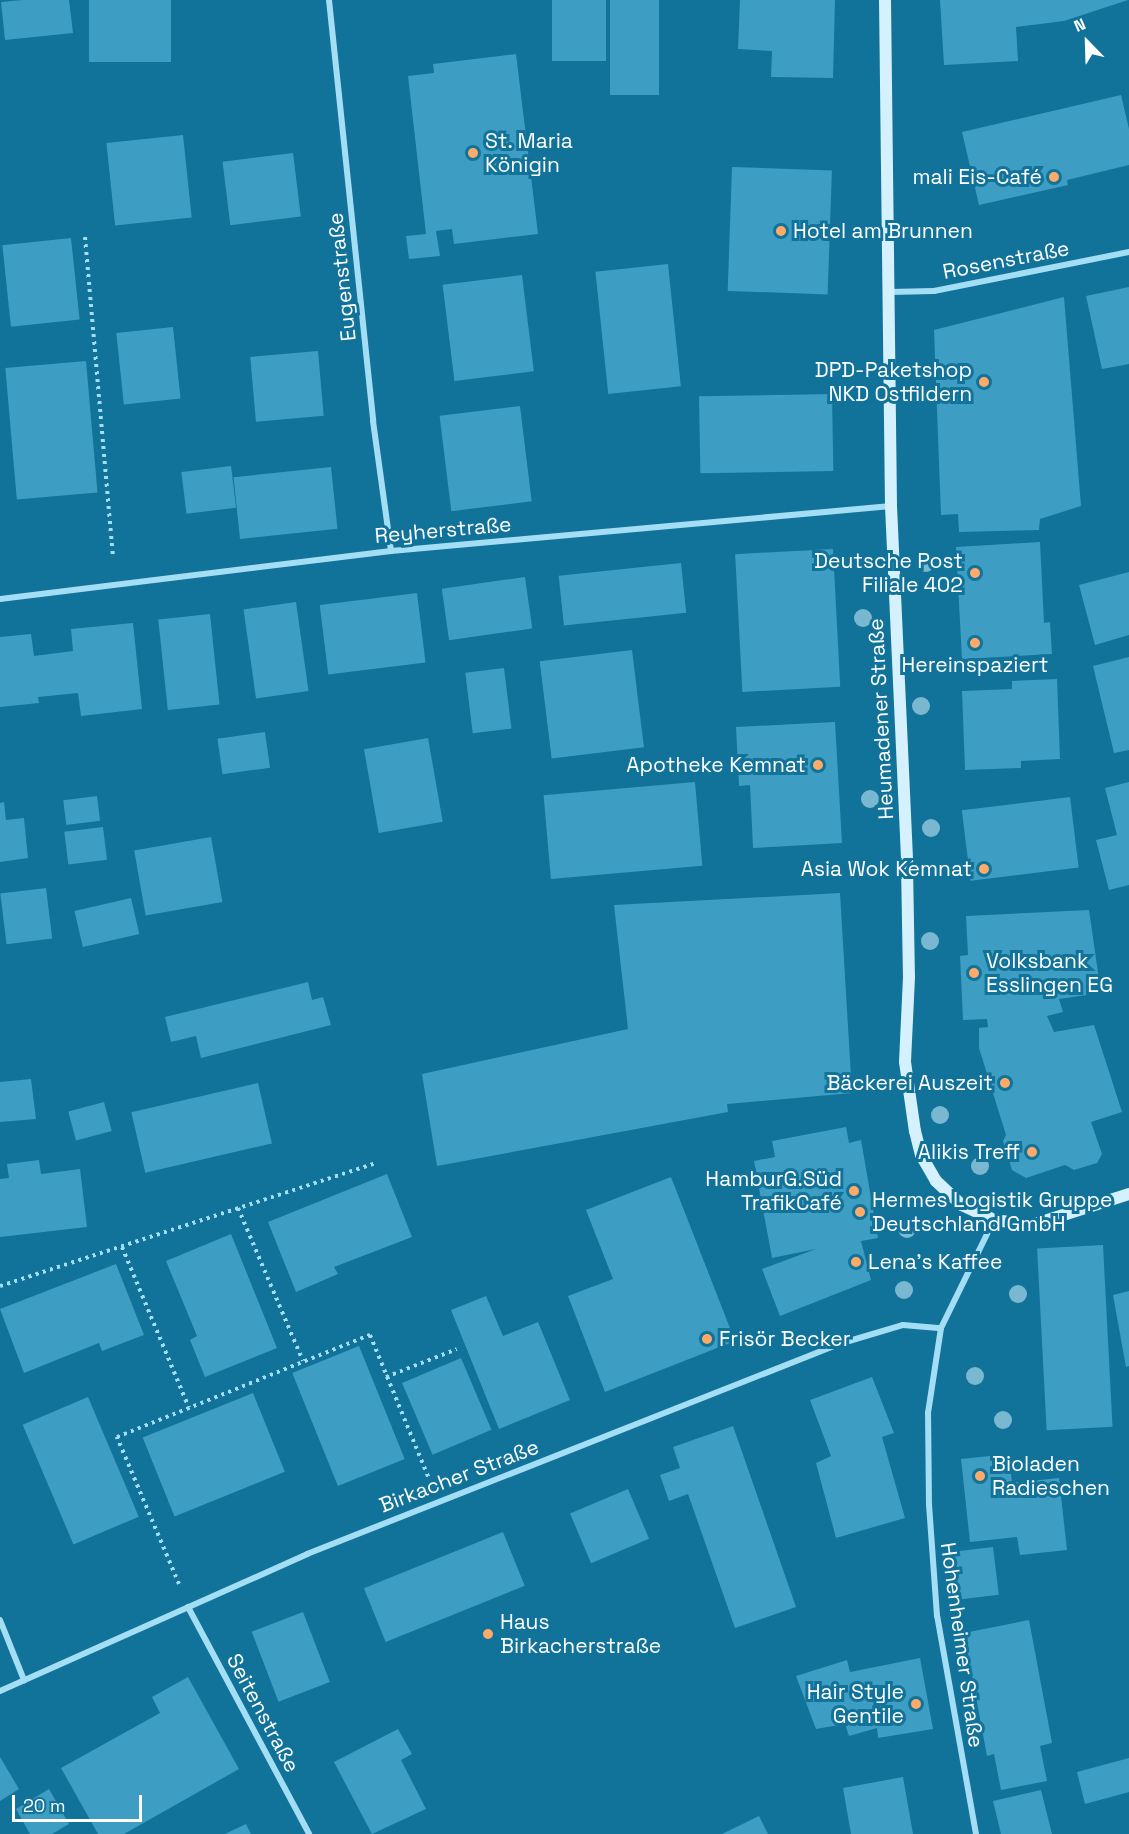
<!DOCTYPE html>
<meta charset="utf-8">
<style>
body{margin:0}
#map{position:relative;width:1129px;height:1834px;overflow:hidden;background:#11729a;font-family:"Space Grotesk",sans-serif}
div>[style]{position:absolute}
.building>*{inset:0;background:#3e9dc3;transform-origin:0 0}
.path>*{height:4px;margin-top:-2px;transform-origin:0;background:repeating-linear-gradient(90deg,#a4def4 0 3px,transparent 0 7.5px)}
.street>*{height:6px;margin:-3px;padding:0 3px;transform-origin:3px;border-radius:3px;background:#a4def4}
.secondary>*{height:12px;margin:-6px;padding:0 6px;transform-origin:6px;border-radius:6px;background:#d4f1fd}
.trees>*{width:18px;height:18px;margin:-9px;border-radius:50%;background:#7ab8d1}
.dots>*{width:16px;height:16px;translate:-50% -50%;box-sizing:border-box;border:3px solid #11729a;border-radius:50%}
span{translate:-50% -50%;white-space:nowrap;text-align:center;line-height:1.15;-webkit-text-stroke:6px #11729a;paint-order:stroke}
.poi-label{font-size:21px;color:#fff}
.left{translate:0 -50%;text-align:left}
.right{translate:-100% -50%;text-align:right}
.street-label{font-size:21px;color:#fff}
.north{position:absolute;left:1057px;top:12px;width:60px;height:60px;-webkit-text-stroke:4px #11729a;paint-order:stroke;rotate:337deg;font-size:16px;font-weight:700;line-height:24px;text-align:center;color:#fff}
.north::after{content:'';display:block;margin:auto;width:21px;height:27px;background:#fff;clip-path:polygon(50% 0,100% 100%,50% 72%,0 100%)}
.scale{position:absolute;left:12px;top:1795px;width:130px;height:27px;box-sizing:border-box;border:3px solid #fff;border-top:0;padding-left:8px;font-size:18px;line-height:21px;white-space:nowrap;color:#fff;-webkit-text-stroke:4px #11729a;paint-order:stroke}
</style>
<div id="map">
<div class="building">
<div style="clip-path:polygon(22px 0,69px 0,73px 33px,5px 40px,1px 2px)"></div>
<div style="left:89px;top:0;width:82px;height:62px"></div>
<div style="left:552px;top:0;width:54px;height:61px"></div>
<div style="left:610px;top:0;width:49px;height:95px"></div>
<div style="clip-path:polygon(740px 0,835px 0,833px 78px,771px 77px,772px 51px,738px 49px)"></div>
<div style="clip-path:polygon(940px 0,1128px 0,1064px 21px,1016px 27px,1018px 61px,944px 65px)"></div>
<div style="clip-path:polygon(516px 54px,538px 234px,454px 244px,452px 229px,436px 231px,440px 256px,409px 259px,406px 236px,426px 234px,408px 76px,434px 73px,433px 64px)"></div>
<div style="clip-path:polygon(1121px 95px,1129px 129px,1129px 165px,1067px 180px,1068px 185px,979px 205px,962px 132px)"></div>
<div style="left:183px;top:135px;width:83px;height:77px;rotate:84deg"></div>
<div style="left:293px;top:153px;width:64px;height:71px;rotate:83deg"></div>
<div style="left:732px;top:167px;width:100px;height:124px;rotate:2deg"></div>
<div style="left:71px;top:238px;width:82px;height:69px;rotate:84deg"></div>
<div style="left:668px;top:264px;width:123px;height:73px;rotate:84deg"></div>
<div style="left:522px;top:275px;width:97px;height:80px;rotate:83deg"></div>
<div style="clip-path:polygon(1129px 287px,1129px 364px,1102px 369px,1086px 296px)"></div>
<div style="clip-path:polygon(1064px 297px,1081px 506px,1040px 519px,1039px 530px,959px 532px,958px 514px,941px 515px,934px 330px)"></div>
<div style="left:173px;top:327px;width:72px;height:57px;rotate:84deg"></div>
<div style="left:318px;top:351px;width:65px;height:68px;rotate:85deg"></div>
<div style="left:86px;top:361px;width:132px;height:81px;rotate:85deg"></div>
<div style="left:832px;top:394px;width:77px;height:133px;rotate:89deg"></div>
<div style="left:520px;top:406px;width:96px;height:81px;rotate:83deg"></div>
<div style="left:231px;top:466px;width:42px;height:50px;rotate:83deg"></div>
<div style="left:331px;top:467px;width:62px;height:98px;rotate:84deg"></div>
<div style="clip-path:polygon(1040px 542px,1044px 623px,1050px 622px,1052px 654px,962px 659px,956px 547px)"></div>
<div style="left:833px;top:549px;width:138px;height:98px;rotate:87deg"></div>
<div style="left:681px;top:563px;width:50px;height:123px;rotate:84deg"></div>
<div style="clip-path:polygon(1129px 572px,1129px 635px,1095px 645px,1079px 585px)"></div>
<div style="left:525px;top:577px;width:52px;height:84px;rotate:82deg"></div>
<div style="left:417px;top:593px;width:70px;height:98px;rotate:83deg"></div>
<div style="left:296px;top:602px;width:90px;height:53px;rotate:82deg"></div>
<div style="left:210px;top:614px;width:91px;height:52px;rotate:84deg"></div>
<div style="clip-path:polygon(133px 623px,142px 709px,81px 716px,78px 693px,38px 697px,39px 703px,0 707px,0 637px,31px 634px,34px 656px,73px 651px,71px 629px)"></div>
<div style="left:632px;top:650px;width:98px;height:93px;rotate:83deg"></div>
<div style="clip-path:polygon(1129px 657px,1129px 750px,1114px 753px,1093px 666px)"></div>
<div style="left:504px;top:668px;width:61px;height:39px;rotate:83deg"></div>
<div style="clip-path:polygon(1057px 679px,1060px 759px,1021px 761px,1021px 768px,965px 770px,962px 691px,1012px 689px,1012px 681px)"></div>
<div style="clip-path:polygon(835px 722px,842px 843px,753px 848px,750px 785px,739px 786px,736px 727px)"></div>
<div style="left:265px;top:732px;width:36px;height:48px;rotate:82deg"></div>
<div style="left:428px;top:738px;width:85px;height:65px;rotate:80deg"></div>
<div style="left:695px;top:782px;width:84px;height:152px;rotate:85deg"></div>
<div style="clip-path:polygon(1129px 782px,1129px 885px,1109px 890px,1096px 840px,1117px 835px,1105px 788px)"></div>
<div style="left:97px;top:796px;width:25px;height:34px;rotate:83deg"></div>
<div style="left:1070px;top:797px;width:71px;height:109px;rotate:83deg"></div>
<div style="clip-path:polygon(4px 802px,6px 820px,24px 818px,28px 858px,0 862px,0 803px)"></div>
<div style="left:103px;top:827px;width:33px;height:39px;rotate:83deg"></div>
<div style="left:211px;top:837px;width:66px;height:78px;rotate:80deg"></div>
<div style="left:46px;top:888px;width:51px;height:46px;rotate:83deg"></div>
<div style="clip-path:polygon(840px 893px,852px 1093px,727px 1104px,728px 1112px,437px 1166px,422px 1074px,628px 1029px,614px 905px)"></div>
<div style="left:131px;top:898px;width:37px;height:58px;rotate:77deg"></div>
<div style="clip-path:polygon(1089px 910px,1101px 993px,1059px 999px,1063px 1012px,1047px 1016px,1054px 1032px,1094px 1025px,1122px 1112px,1091px 1122px,1102px 1154px,1097px 1163px,1074px 1170px,1065px 1165px,1026px 1178px,1012px 1170px,1003px 1141px,1006px 1135px,979px 1048px,979px 1028px,988px 1027px,987px 1019px,963px 1020px,960px 956px,968px 955px,966px 916px)"></div>
<div style="clip-path:polygon(308px 982px,312px 1000px,323px 997px,331px 1025px,201px 1058px,196px 1036px,171px 1042px,165px 1017px)"></div>
<div style="clip-path:polygon(31px 1079px,36px 1119px,0 1122px,0 1082px)"></div>
<div style="left:258px;top:1083px;width:62px;height:130px;rotate:77deg"></div>
<div style="left:104px;top:1102px;width:30px;height:37px;rotate:75deg"></div>
<div style="clip-path:polygon(846px 1127px,849px 1143px,861px 1140px,878px 1238px,861px 1241px,871px 1280px,780px 1316px,762px 1269px,816px 1249px,772px 1258px,754px 1161px,775px 1157px,772px 1141px)"></div>
<div style="clip-path:polygon(39px 1160px,41px 1174px,80px 1169px,87px 1227px,0 1237px,0 1179px,9px 1178px,7px 1164px)"></div>
<div style="clip-path:polygon(387px 1174px,412px 1237px,334px 1267px,338px 1274px,296px 1292px,268px 1222px)"></div>
<div style="clip-path:polygon(671px 1177px,735px 1341px,605px 1392px,568px 1296px,613px 1279px,586px 1210px)"></div>
<div style="clip-path:polygon(231px 1234px,277px 1348px,205px 1377px,190px 1340px,197px 1336px,166px 1261px)"></div>
<div style="left:1103px;top:1245px;width:182px;height:66px;rotate:87deg"></div>
<div style="clip-path:polygon(116px 1264px,144px 1335px,102px 1351px,99px 1343px,24px 1373px,0 1309px)"></div>
<div style="clip-path:polygon(1129px 1291px,1129px 1366px,1126px 1367px,1113px 1295px)"></div>
<div style="clip-path:polygon(486px 1296px,503px 1336px,538px 1322px,570px 1400px,499px 1429px,451px 1310px)"></div>
<div style="left:359px;top:1346px;width:122px;height:72px;rotate:68deg"></div>
<div style="left:461px;top:1358px;width:78px;height:64px;rotate:67deg"></div>
<div style="clip-path:polygon(872px 1377px,894px 1433px,882px 1437px,905px 1518px,836px 1538px,816px 1463px,831px 1456px,810px 1400px)"></div>
<div style="left:253px;top:1393px;width:85px;height:119px;rotate:68deg"></div>
<div style="left:88px;top:1397px;width:130px;height:71px;rotate:67deg"></div>
<div style="clip-path:polygon(733px 1426px,796px 1607px,735px 1628px,688px 1494px,669px 1501px,660px 1475px,680px 1468px,673px 1447px)"></div>
<div style="clip-path:polygon(1009px 1454px,1012px 1483px,1059px 1478px,1067px 1550px,1020px 1555px,1017px 1537px,970px 1542px,961px 1459px)"></div>
<div style="left:628px;top:1489px;width:54px;height:63px;rotate:67deg"></div>
<div style="left:503px;top:1532px;width:58px;height:150px;rotate:68deg"></div>
<div style="left:993px;top:1547px;width:48px;height:46px;rotate:83deg"></div>
<div style="left:303px;top:1612px;width:75px;height:55px;rotate:69deg"></div>
<div style="clip-path:polygon(1029px 1620px,1052px 1743px,1040px 1746px,1047px 1781px,1001px 1790px,994px 1754px,987px 1756px,964px 1633px)"></div>
<div style="clip-path:polygon(920px 1658px,933px 1729px,878px 1738px,877px 1728px,849px 1736px,845px 1724px,816px 1729px,796px 1676px,847px 1660px,850px 1672px)"></div>
<div style="clip-path:polygon(188px 1677px,239px 1769px,124px 1834px,98px 1834px,61px 1768px,160px 1713px,152px 1697px)"></div>
<div style="clip-path:polygon(398px 1729px,412px 1754px,401px 1760px,426px 1809px,372px 1834px,334px 1762px)"></div>
<div style="clip-path:polygon(0 1757px,19px 1789px,0 1801px)"></div>
<div style="clip-path:polygon(1129px 1758px,1129px 1792px,1085px 1804px,1077px 1772px)"></div>
<div style="clip-path:polygon(903px 1777px,913px 1834px,851px 1834px,843px 1788px)"></div>
<div style="clip-path:polygon(49px 1789px,69px 1824px,52px 1834px,30px 1834px,16px 1809px)"></div>
<div style="clip-path:polygon(1041px 1790px,1052px 1834px,1001px 1834px,993px 1801px)"></div>
<div style="clip-path:polygon(759px 1816px,768px 1834px,722px 1834px)"></div>
<div style="clip-path:polygon(246px 1824px,251px 1834px,225px 1834px)"></div>
</div>
<div class="path">
<div style="left:85px;top:237px;width:322px;rotate:85deg"></div>
<div style="left:238px;top:1208px;width:166px;rotate:67deg"></div>
<div style="left:122px;top:1247px;width:174px;rotate:67.4deg"></div>
<div style="left:0;top:1286px;width:396px;rotate:-18.1deg"></div>
<div style="left:386px;top:1377px;width:76px;rotate:-21.5deg"></div>
<div style="left:179px;top:1584px;width:160px;rotate:-112.9deg"></div>
<div style="left:117px;top:1437px;width:273px;rotate:-22deg"></div>
<div style="left:370px;top:1335px;width:156px;rotate:67.7deg"></div>
</div>
<div class="street">
<div style="left:329px;top:0;width:423px;rotate:84deg"></div>
<div style="left:373px;top:421px;width:131px;rotate:82.1deg"></div>
<div style="left:889px;top:292px;width:45px;rotate:-1.3deg"></div>
<div style="left:934px;top:291px;width:199px;rotate:-11.3deg"></div>
<div style="left:0;top:599px;width:394px;rotate:-7deg"></div>
<div style="left:391px;top:551px;width:502px;rotate:-5.14deg"></div>
<div style="left:188px;top:1607px;width:257px;rotate:61.9deg"></div>
<div style="left:0;top:1620px;width:65px;rotate:68.2deg"></div>
<div style="left:0;top:1691px;width:336px;rotate:-24deg"></div>
<div style="left:307px;top:1554px;width:572px;rotate:-21.54deg"></div>
<div style="left:839px;top:1344px;width:67px;rotate:-16.5deg"></div>
<div style="left:903px;top:1325px;width:38px;rotate:5deg"></div>
<div style="left:976px;top:1834px;width:221px;rotate:-100.1deg"></div>
<div style="left:937px;top:1616px;width:111px;rotate:-94.1deg"></div>
<div style="left:929px;top:1505px;width:92px;rotate:-90.6deg"></div>
<div style="left:928px;top:1413px;width:86px;rotate:-81.3deg"></div>
<div style="left:941px;top:1328px;width:120px;rotate:-63.9deg"></div>
</div>
<div class="secondary">
<div style="left:885px;top:0;width:506px;rotate:89.32deg"></div>
<div style="left:891px;top:506px;width:359px;rotate:87.4deg"></div>
<div style="left:907px;top:865px;width:112px;rotate:89deg"></div>
<div style="left:909px;top:977px;width:85px;rotate:92.7deg"></div>
<div style="left:905px;top:1062px;width:70px;rotate:81.8deg"></div>
<div style="left:915px;top:1131px;width:25px;rotate:76deg"></div>
<div style="left:921px;top:1155px;width:30px;rotate:60deg"></div>
<div style="left:936px;top:1181px;width:35px;rotate:43deg"></div>
<div style="left:962px;top:1205px;width:35px;rotate:25deg"></div>
<div style="left:994px;top:1220px;width:38px;rotate:7deg"></div>
<div style="left:1032px;top:1225px;width:102px;rotate:-17.7deg"></div>
</div>
<div class="trees">
<div style="left:926px;top:563px"></div>
<div style="left:863px;top:618px"></div>
<div style="left:921px;top:706px"></div>
<div style="left:870px;top:799px"></div>
<div style="left:931px;top:828px"></div>
<div style="left:930px;top:941px"></div>
<div style="left:940px;top:1115px"></div>
<div style="left:980px;top:1166px"></div>
<div style="left:907px;top:1229px"></div>
<div style="left:904px;top:1290px"></div>
<div style="left:1018px;top:1294px"></div>
<div style="left:975px;top:1376px"></div>
<div style="left:1003px;top:1420px"></div>
</div>
<div class="dots">
<div style="left:473px;top:153px;background:#ffab67"></div>
<div style="left:1054px;top:177px;background:#ffab67"></div>
<div style="left:781px;top:231px;background:#ffab67"></div>
<div style="left:984px;top:382px;background:#ffab67"></div>
<div style="left:975px;top:573px;background:#ffab67"></div>
<div style="left:975px;top:643px;background:#ffab67"></div>
<div style="left:818px;top:765px;background:#ffab67"></div>
<div style="left:984px;top:869px;background:#ffab67"></div>
<div style="left:974px;top:973px;background:#ffab67"></div>
<div style="left:1005px;top:1083px;background:#ffab67"></div>
<div style="left:1032px;top:1152px;background:#ffab67"></div>
<div style="left:854px;top:1191px;background:#ffab67"></div>
<div style="left:860px;top:1212px;background:#ffab67"></div>
<div style="left:856px;top:1262px;background:#ffab67"></div>
<div style="left:707px;top:1339px;background:#ffab67"></div>
<div style="left:980px;top:1476px;background:#ffab67"></div>
<div style="left:488px;top:1634px;background:#ffab67"></div>
<div style="left:916px;top:1704px;background:#ffab67"></div>
</div>
<div class="poi-label">
<span class="left" style="left:485px;top:153px">St. Maria<br>Königin</span>
<span class="right" style="left:1042px;top:177px">mali Eis-Café</span>
<span class="left" style="left:793px;top:231px">Hotel am Brunnen</span>
<span class="right" style="left:972px;top:382px">DPD-Paketshop<br>NKD Ostfildern</span>
<span class="right" style="left:963px;top:573px">Deutsche Post<br>Filiale 402</span>
<span style="left:975px;top:665px">Hereinspaziert</span>
<span class="right" style="left:806px;top:765px">Apotheke Kemnat</span>
<span class="right" style="left:972px;top:869px">Asia Wok Kemnat</span>
<span class="left" style="left:986px;top:973px">Volksbank<br>Esslingen EG</span>
<span class="right" style="left:993px;top:1083px">Bäckerei Auszeit</span>
<span class="right" style="left:1020px;top:1152px">Alikis Treff</span>
<span class="right" style="left:842px;top:1191px">HamburG.Süd<br>TrafikCafé</span>
<span class="left" style="left:872px;top:1212px">Hermes Logistik Gruppe<br>Deutschland GmbH</span>
<span class="left" style="left:868px;top:1262px">Lena's Kaffee</span>
<span class="left" style="left:719px;top:1339px">Frisör Becker</span>
<span class="left" style="left:992px;top:1476px">Bioladen<br>Radieschen</span>
<span class="left" style="left:500px;top:1634px">Haus<br>Birkacherstraße</span>
<span class="right" style="left:904px;top:1704px">Hair Style<br>Gentile</span>
</div>
<div class="street-label">
<span style="left:1006px;top:260px;rotate:-11deg">Rosenstraße</span>
<span style="left:342px;top:277px;rotate:-96deg">Eugenstraße</span>
<span style="left:443px;top:530px;rotate:-5deg">Reyherstraße</span>
<span style="left:881px;top:719px;rotate:-93deg">Heumadener Straße</span>
<span style="left:459px;top:1476px;rotate:-21deg">Birkacher Straße</span>
<span style="left:962px;top:1645px;rotate:82deg">Hohenheimer Straße</span>
<span style="left:263px;top:1713px;rotate:62deg">Seitenstraße</span>
</div>
<div class="north">N</div>
<div class="scale">20 m</div>
</div>
